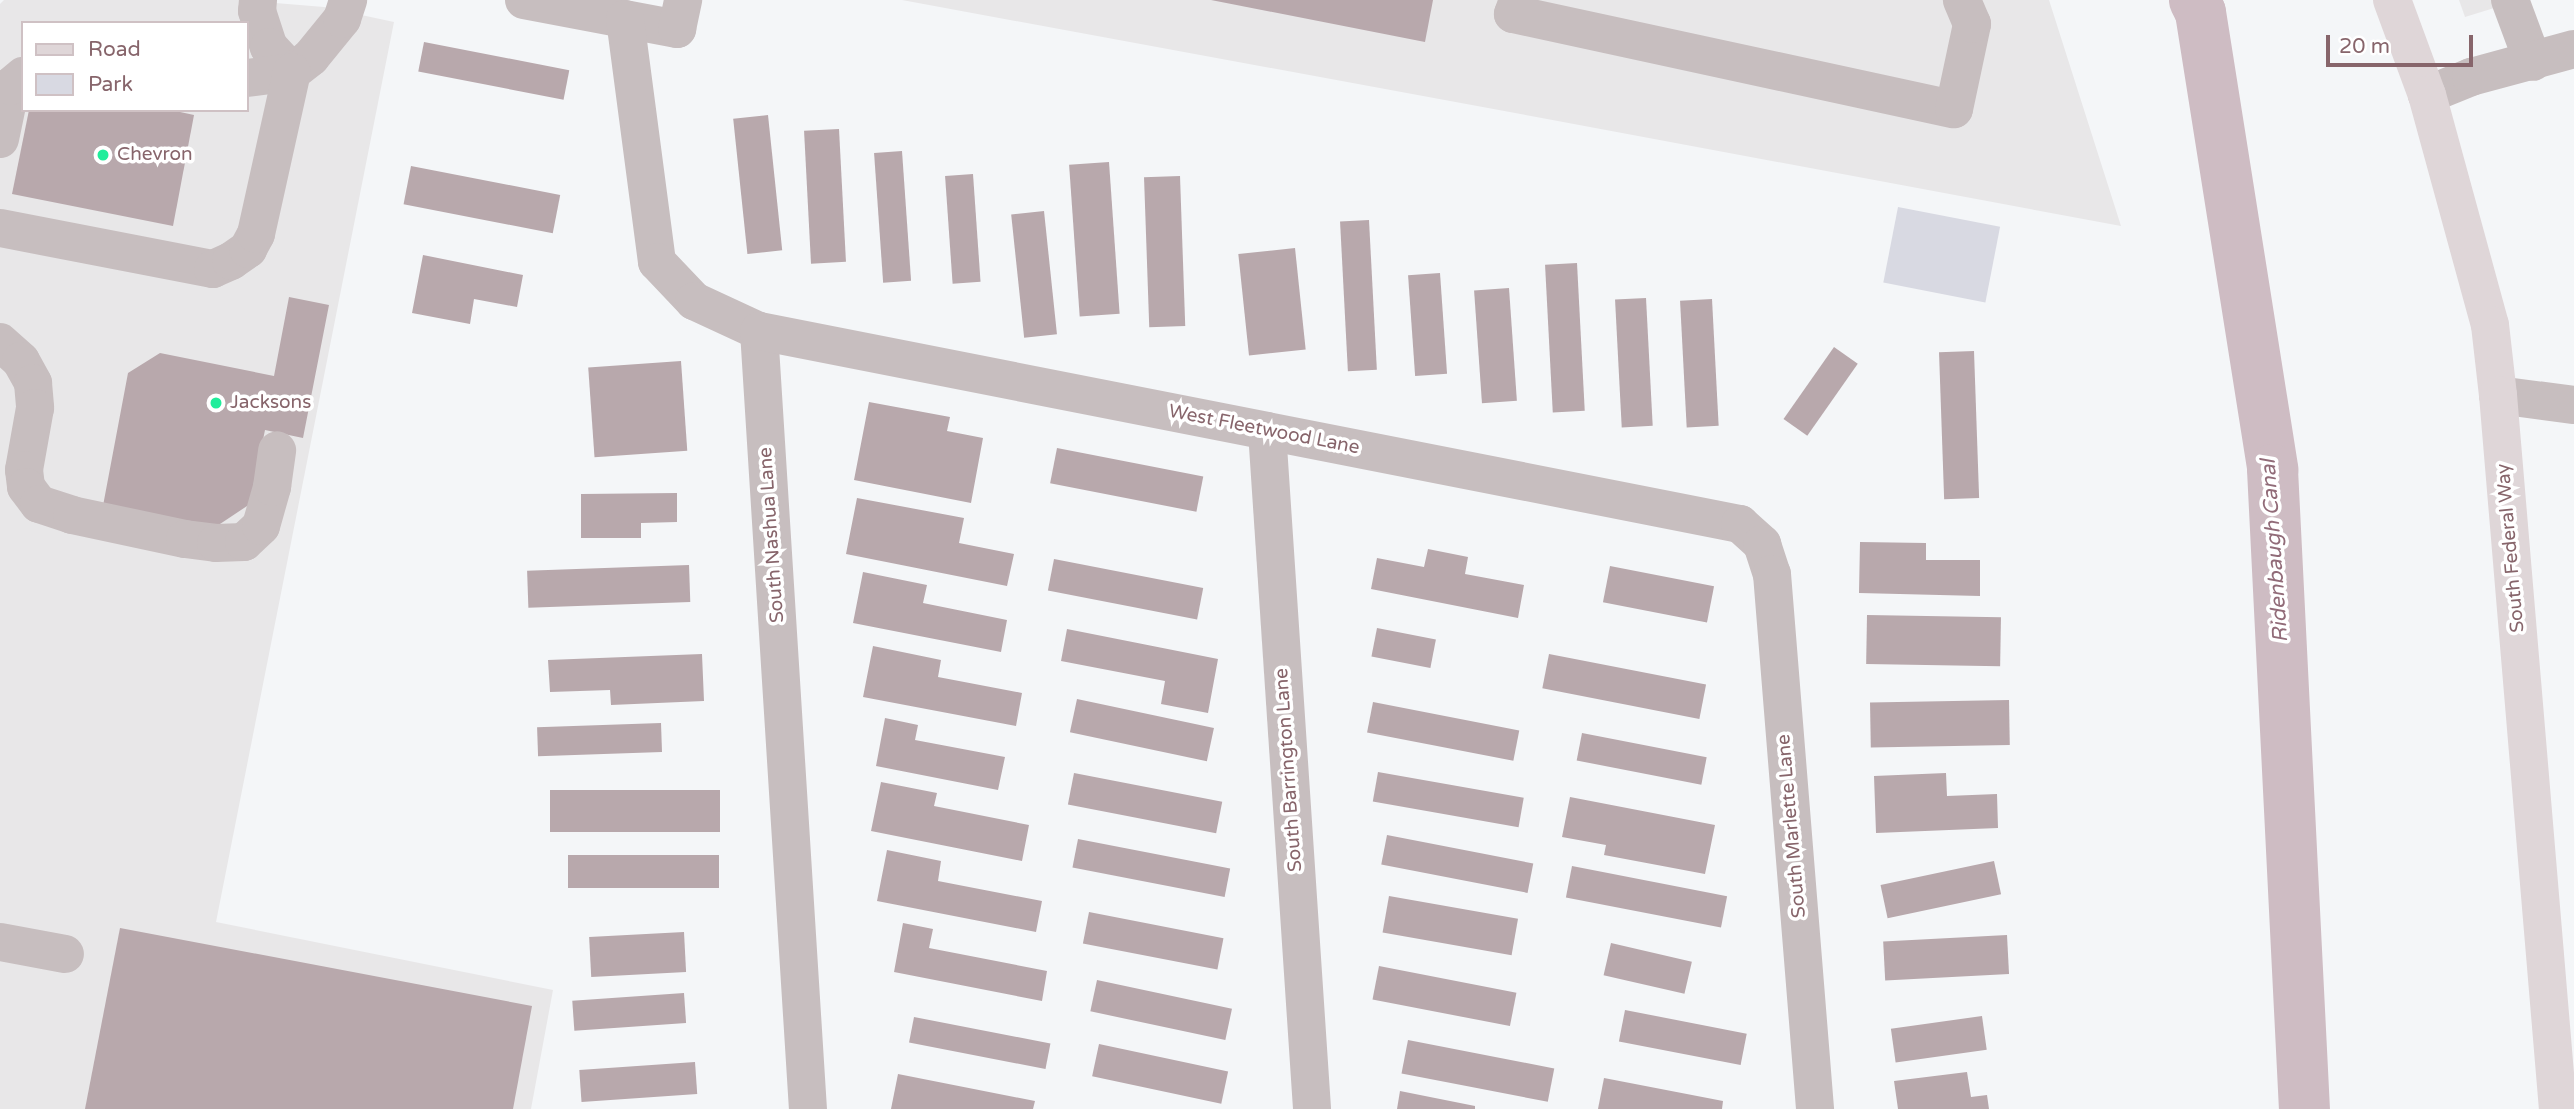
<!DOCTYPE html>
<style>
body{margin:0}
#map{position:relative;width:2574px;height:1109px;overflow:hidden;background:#f4f6f8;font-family:"Varela Round",sans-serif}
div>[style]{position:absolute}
.built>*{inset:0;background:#e8e7e8}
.green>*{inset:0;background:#d8d9e2;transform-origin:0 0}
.canal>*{height:51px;margin:-25.5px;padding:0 25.5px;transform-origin:25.5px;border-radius:25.5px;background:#cebcc3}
.building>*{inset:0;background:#b8a8ac;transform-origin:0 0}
.minor>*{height:38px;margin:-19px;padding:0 19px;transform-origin:19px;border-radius:19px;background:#c7bebf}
.major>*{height:38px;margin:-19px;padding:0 19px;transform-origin:19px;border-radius:19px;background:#dfd6d8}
.dots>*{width:19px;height:19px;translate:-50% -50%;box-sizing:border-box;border:4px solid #fff;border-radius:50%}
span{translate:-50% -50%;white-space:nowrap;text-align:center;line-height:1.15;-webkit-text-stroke:7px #fff;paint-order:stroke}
.poi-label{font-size:19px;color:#87656b}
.left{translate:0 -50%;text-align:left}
.street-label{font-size:19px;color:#87656b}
.water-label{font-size:21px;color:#916b78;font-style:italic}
.legend{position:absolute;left:21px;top:21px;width:228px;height:91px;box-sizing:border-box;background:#fff;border:2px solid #cfc1c4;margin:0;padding:9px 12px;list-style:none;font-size:21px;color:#87656b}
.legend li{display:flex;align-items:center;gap:14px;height:35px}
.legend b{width:35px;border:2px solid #cfc1c4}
.scale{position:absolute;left:2326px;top:35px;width:147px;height:32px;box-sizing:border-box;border:4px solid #87656b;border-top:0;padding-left:9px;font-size:21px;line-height:24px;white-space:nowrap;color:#87656b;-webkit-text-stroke:5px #fff;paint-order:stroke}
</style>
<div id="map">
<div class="built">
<div style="clip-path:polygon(evenodd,4px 0,239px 0,324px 7px,394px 22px,216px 922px,553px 990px,531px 1109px,0 1109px,0 4px,4px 0,23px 23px,247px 23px,247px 110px,23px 110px,23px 23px)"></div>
<div style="clip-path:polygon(902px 0,2049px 0,2121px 226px,1531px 116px)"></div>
<div style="clip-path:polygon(2459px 0,2520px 0,2465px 17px)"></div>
</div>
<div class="green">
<div style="left:1898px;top:207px;width:104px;height:77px;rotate:11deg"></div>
</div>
<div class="canal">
<div style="left:2194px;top:0;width:13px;rotate:63deg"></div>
<div style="left:2200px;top:12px;width:463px;rotate:81deg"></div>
<div style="left:2272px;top:469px;width:641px;rotate:87.14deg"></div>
</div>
<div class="building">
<div style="clip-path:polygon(1211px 0,1433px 0,1425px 42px)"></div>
<div style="left:424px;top:42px;width:148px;height:30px;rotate:11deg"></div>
<div style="clip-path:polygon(29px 110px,171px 110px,194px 115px,173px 226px,12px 194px)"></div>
<div style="left:768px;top:115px;width:136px;height:35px;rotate:84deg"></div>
<div style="left:839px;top:129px;width:133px;height:35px;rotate:87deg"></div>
<div style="left:902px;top:151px;width:130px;height:28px;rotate:86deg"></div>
<div style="left:1109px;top:162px;width:152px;height:40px;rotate:86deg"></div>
<div style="left:411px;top:166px;width:152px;height:39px;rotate:11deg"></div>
<div style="left:973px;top:174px;width:108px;height:28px;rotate:86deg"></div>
<div style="left:1180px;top:176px;width:150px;height:36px;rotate:88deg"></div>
<div style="left:1044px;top:211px;width:124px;height:33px;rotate:84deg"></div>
<div style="left:1369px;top:220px;width:150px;height:29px;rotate:87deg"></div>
<div style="left:1295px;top:248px;width:102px;height:57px;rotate:84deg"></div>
<div style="clip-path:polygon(423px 255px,523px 275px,517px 307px,474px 299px,470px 324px,412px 313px)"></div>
<div style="left:1577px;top:263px;width:148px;height:32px;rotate:87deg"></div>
<div style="left:1440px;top:273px;width:101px;height:32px;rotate:86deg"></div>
<div style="left:1509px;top:288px;width:113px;height:35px;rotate:86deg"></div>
<div style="clip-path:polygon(289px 297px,329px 305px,303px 438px,265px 430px,250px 504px,208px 532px,102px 511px,128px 373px,160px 353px,274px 376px)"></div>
<div style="left:1646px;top:298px;width:128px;height:31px;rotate:87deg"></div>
<div style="left:1712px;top:299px;width:127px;height:32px;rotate:87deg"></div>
<div style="left:1834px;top:347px;width:29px;height:88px;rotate:35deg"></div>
<div style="left:1974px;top:351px;width:147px;height:35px;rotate:88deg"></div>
<div style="left:681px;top:361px;width:90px;height:93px;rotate:86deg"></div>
<div style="clip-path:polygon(869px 402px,950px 417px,947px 431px,983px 438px,971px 503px,854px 480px)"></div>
<div style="left:1057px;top:448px;width:149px;height:36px;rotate:11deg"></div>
<div style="clip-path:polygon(677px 493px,677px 522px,641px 523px,641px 538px,581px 538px,581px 494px)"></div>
<div style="clip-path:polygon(857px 498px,964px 518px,959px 543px,1014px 554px,1007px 586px,846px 554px)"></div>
<div style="clip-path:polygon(1860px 542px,1926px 543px,1926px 560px,1980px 560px,1980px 596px,1859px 593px)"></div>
<div style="clip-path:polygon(1428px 549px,1468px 557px,1465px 574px,1524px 585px,1518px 618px,1371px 589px,1377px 558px,1424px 567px)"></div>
<div style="left:1054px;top:559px;width:152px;height:32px;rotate:11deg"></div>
<div style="left:689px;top:565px;width:37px;height:162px;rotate:88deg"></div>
<div style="left:1610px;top:566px;width:106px;height:37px;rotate:11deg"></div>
<div style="clip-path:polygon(863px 572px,927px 585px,923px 603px,1007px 620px,1001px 652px,853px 623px)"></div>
<div style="left:1867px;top:615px;width:134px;height:49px;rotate:1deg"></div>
<div style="left:1377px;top:628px;width:60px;height:29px;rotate:11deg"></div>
<div style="clip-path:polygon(1067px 629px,1218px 659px,1208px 713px,1161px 704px,1165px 681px,1061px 661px)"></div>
<div style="clip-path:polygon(873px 646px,941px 660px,938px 677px,1022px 693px,1016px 726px,863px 697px)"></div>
<div style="clip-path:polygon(702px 654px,704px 701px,611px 705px,610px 690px,550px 692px,548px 660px)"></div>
<div style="left:1549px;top:654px;width:160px;height:35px;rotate:11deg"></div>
<div style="left:1077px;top:699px;width:140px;height:34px;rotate:12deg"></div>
<div style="left:2009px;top:700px;width:45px;height:139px;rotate:89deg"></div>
<div style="left:1373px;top:702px;width:149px;height:31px;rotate:11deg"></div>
<div style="clip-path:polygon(885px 718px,918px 725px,915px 740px,1005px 757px,998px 790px,876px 766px)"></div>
<div style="left:661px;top:723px;width:29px;height:124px;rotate:88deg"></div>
<div style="left:1582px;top:733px;width:127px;height:28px;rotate:11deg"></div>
<div style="left:1378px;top:772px;width:148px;height:30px;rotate:10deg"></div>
<div style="left:1074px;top:773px;width:151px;height:32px;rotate:11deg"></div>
<div style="clip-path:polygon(1946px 773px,1947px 796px,1997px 794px,1998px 828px,1876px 833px,1874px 776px)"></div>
<div style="clip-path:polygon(881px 782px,937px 793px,934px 806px,1029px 825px,1022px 861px,871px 831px)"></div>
<div style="left:550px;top:790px;width:170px;height:42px"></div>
<div style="clip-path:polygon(1570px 797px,1715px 825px,1705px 874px,1604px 855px,1606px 845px,1562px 837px)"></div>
<div style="left:1387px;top:835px;width:149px;height:30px;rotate:11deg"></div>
<div style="left:1078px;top:839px;width:155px;height:29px;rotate:11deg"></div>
<div style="clip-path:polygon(887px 850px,941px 861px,938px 881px,1042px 901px,1036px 932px,877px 901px)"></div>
<div style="left:568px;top:855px;width:151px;height:33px"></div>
<div style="left:1994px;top:861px;width:34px;height:116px;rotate:78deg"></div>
<div style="left:1572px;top:866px;width:158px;height:32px;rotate:11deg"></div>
<div style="left:1389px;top:896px;width:131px;height:37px;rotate:10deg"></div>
<div style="left:1089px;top:912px;width:137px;height:32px;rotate:11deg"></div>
<div style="clip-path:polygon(903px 923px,933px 929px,929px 948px,1047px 971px,1042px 1001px,894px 972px)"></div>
<div style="clip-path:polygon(120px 928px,532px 1006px,513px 1109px,85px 1109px)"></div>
<div style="left:684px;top:932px;width:40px;height:95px;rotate:87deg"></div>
<div style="left:2007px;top:935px;width:39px;height:124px;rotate:87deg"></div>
<div style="left:1611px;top:943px;width:83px;height:33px;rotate:13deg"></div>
<div style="left:1379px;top:966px;width:140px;height:34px;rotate:11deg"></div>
<div style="left:1097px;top:980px;width:138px;height:32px;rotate:12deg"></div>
<div style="left:684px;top:993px;width:30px;height:112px;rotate:86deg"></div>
<div style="left:1625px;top:1010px;width:124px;height:32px;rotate:11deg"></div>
<div style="left:1982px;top:1016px;width:34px;height:92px;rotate:82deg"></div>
<div style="left:914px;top:1017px;width:139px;height:26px;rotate:11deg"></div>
<div style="left:1408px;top:1040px;width:149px;height:34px;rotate:11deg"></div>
<div style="left:1099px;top:1044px;width:132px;height:33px;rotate:12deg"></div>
<div style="left:695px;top:1062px;width:32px;height:116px;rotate:86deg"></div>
<div style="clip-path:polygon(1967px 1072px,1971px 1097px,1987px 1095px,1989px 1109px,1898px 1109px,1894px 1081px)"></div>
<div style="clip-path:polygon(898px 1074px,1035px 1101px,1033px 1109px,891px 1109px)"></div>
<div style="clip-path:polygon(1604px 1078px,1723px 1101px,1722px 1109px,1598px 1109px)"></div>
<div style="clip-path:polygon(1400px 1091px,1475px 1106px,1475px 1109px,1397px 1109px)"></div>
</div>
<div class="minor">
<div style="left:258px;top:0;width:11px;rotate:95deg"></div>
<div style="left:257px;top:11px;width:38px;rotate:72deg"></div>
<div style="left:269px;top:47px;width:34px;rotate:47deg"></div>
<div style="left:524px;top:0;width:156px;rotate:10.7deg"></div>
<div style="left:677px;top:29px;width:30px;rotate:-78deg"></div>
<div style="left:1518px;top:0;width:15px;rotate:110deg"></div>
<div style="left:1513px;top:14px;width:451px;rotate:12.2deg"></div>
<div style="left:1954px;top:109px;width:87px;rotate:-78deg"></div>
<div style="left:1972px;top:24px;width:26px;rotate:-113deg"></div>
<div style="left:2510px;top:0;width:66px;rotate:69.6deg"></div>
<div style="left:625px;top:19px;width:245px;rotate:82.5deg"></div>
<div style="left:657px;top:262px;width:54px;rotate:46.5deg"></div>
<div style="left:694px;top:301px;width:72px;rotate:24.8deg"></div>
<div style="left:759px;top:331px;width:780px;rotate:86.4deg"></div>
<div style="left:247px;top:78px;width:45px;rotate:-7.6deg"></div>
<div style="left:292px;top:72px;width:24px;rotate:-38deg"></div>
<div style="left:311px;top:57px;width:49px;rotate:-50.8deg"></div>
<div style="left:342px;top:19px;width:20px;rotate:-72deg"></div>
<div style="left:2427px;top:95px;width:48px;rotate:-22.2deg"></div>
<div style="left:2471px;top:77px;width:107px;rotate:-15.2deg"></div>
<div style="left:0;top:139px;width:54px;rotate:-78.3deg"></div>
<div style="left:11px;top:86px;width:16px;rotate:-40deg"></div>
<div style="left:0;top:228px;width:217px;rotate:10.9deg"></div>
<div style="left:213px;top:269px;width:20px;rotate:-24deg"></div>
<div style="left:231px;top:261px;width:21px;rotate:-35deg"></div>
<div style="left:248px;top:249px;width:17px;rotate:-62deg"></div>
<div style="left:256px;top:234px;width:166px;rotate:-77.5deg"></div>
<div style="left:759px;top:331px;width:1000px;rotate:11.13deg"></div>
<div style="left:1740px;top:524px;width:30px;rotate:42deg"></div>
<div style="left:1762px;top:544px;width:32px;rotate:72deg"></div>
<div style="left:1772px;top:574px;width:537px;rotate:85.4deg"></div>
<div style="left:0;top:342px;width:28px;rotate:42deg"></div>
<div style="left:21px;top:361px;width:25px;rotate:61deg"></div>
<div style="left:33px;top:383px;width:25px;rotate:85deg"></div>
<div style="left:35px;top:408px;width:63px;rotate:100.1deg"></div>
<div style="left:24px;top:470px;width:17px;rotate:83deg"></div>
<div style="left:26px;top:487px;width:21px;rotate:53deg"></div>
<div style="left:39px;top:504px;width:35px;rotate:18deg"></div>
<div style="left:72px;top:515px;width:116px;rotate:12deg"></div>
<div style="left:185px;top:539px;width:31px;rotate:7deg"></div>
<div style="left:216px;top:543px;width:28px;rotate:-2deg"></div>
<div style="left:244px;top:542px;width:23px;rotate:-43deg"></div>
<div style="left:261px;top:526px;width:41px;rotate:-74.2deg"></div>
<div style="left:272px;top:487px;width:37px;rotate:-82deg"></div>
<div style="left:2498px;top:395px;width:77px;rotate:7.5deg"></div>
<div style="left:1267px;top:431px;width:679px;rotate:86.2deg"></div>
<div style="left:0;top:942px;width:66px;rotate:10.5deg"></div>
</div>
<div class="major">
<div style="left:2392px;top:0;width:101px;rotate:69.8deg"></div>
<div style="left:2427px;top:95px;width:238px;rotate:74.7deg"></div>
<div style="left:2490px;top:325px;width:70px;rotate:83.5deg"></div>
<div style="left:2498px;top:395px;width:717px;rotate:85.2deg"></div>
</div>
<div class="dots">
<div style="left:103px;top:155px;background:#20ed9b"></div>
<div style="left:216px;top:403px;background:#20ed9b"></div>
</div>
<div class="poi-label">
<span class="left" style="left:117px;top:155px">Chevron</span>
<span class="left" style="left:230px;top:403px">Jacksons</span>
</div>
<div class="street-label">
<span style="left:1264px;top:430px;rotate:11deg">West Fleetwood Lane</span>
<span style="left:772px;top:535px;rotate:-94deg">South Nashua Lane</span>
<span style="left:2511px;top:548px;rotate:-95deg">South Federal Way</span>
<span style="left:1289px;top:770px;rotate:-94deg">South Barrington Lane</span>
<span style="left:1792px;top:826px;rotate:-95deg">South Marlette Lane</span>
</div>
<div class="water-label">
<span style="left:2275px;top:551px;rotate:-94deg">Ridenbaugh Canal</span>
</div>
<ul class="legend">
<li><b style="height:9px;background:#dfd6d8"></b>Road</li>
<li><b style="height:19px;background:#d8d9e2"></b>Park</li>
</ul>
<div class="scale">20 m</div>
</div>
